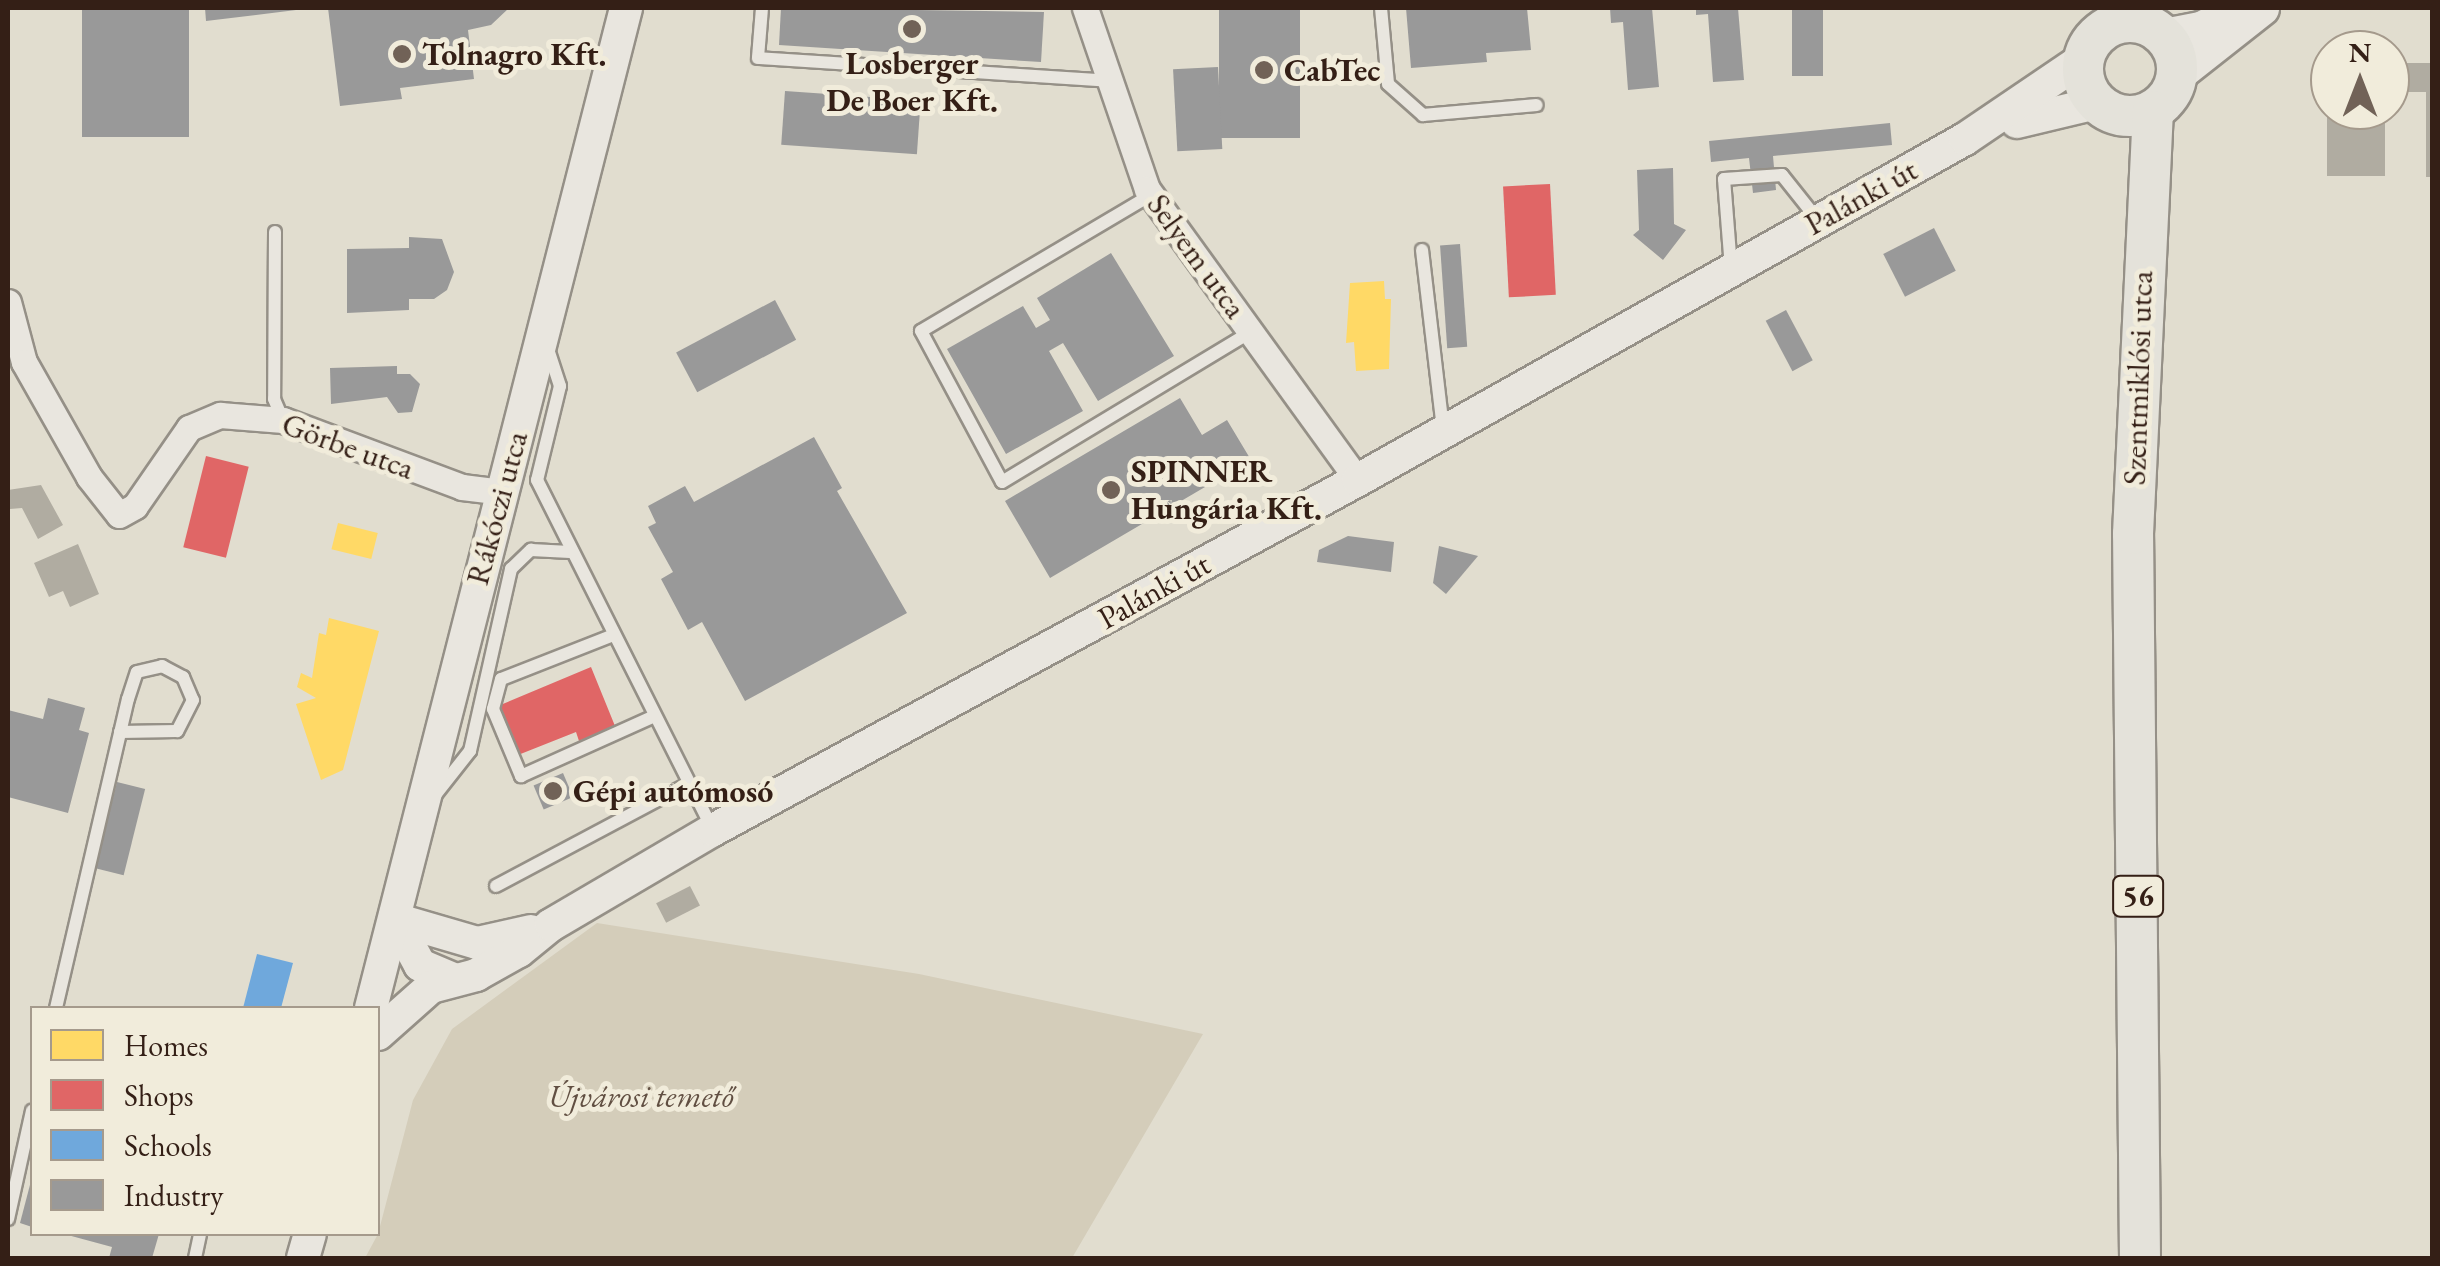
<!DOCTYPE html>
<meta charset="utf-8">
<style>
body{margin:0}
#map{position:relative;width:2440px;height:1266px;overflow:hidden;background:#e1ddcf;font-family:"EB Garamond",serif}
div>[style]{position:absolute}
.green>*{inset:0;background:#d4cdba}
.homes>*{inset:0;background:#ffd966;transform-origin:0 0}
.shops>*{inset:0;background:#e06666;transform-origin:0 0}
.schools>*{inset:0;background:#6fa8dc}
.industry>*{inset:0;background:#999;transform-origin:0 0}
.building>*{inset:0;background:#b0aca1;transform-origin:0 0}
.roads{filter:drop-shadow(2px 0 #959087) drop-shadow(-2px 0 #959087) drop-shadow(0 2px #959087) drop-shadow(0 -2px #959087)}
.service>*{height:12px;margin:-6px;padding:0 6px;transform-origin:6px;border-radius:6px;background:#e9e6df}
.minor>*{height:25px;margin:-12.5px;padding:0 12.5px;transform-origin:12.5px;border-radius:12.5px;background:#e9e6df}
.tertiary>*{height:32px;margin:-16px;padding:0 16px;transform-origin:16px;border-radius:16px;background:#e9e6df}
.secondary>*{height:35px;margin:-17.5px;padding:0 17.5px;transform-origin:17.5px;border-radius:17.5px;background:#e9e6df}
.primary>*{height:40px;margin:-20px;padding:0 20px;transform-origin:20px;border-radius:20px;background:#e4e2da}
.primary>.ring{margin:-20px;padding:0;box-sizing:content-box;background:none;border:40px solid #e4e2da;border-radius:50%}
.dots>*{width:28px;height:28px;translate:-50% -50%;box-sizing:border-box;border:5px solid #f1ecdb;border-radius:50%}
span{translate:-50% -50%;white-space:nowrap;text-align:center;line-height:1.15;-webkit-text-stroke:10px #f1ecdb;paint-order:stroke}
.shield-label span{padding:2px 8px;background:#f1ecdb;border:2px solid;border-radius:8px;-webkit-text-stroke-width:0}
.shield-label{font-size:30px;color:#341f16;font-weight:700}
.poi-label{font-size:32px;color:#341f16;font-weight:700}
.left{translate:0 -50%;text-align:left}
.street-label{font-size:32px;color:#341f16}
.park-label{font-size:32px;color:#614f42;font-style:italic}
.frame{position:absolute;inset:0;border:10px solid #341f16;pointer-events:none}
.legend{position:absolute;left:30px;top:1006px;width:350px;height:230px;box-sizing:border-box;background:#f1ecdb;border:2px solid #a59a8c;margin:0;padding:12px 18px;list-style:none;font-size:30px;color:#341f16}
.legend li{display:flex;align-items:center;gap:20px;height:50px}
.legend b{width:50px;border:2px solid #a59a8c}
.north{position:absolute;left:2310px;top:30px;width:100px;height:100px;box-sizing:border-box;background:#f1ecdb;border:2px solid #a59a8c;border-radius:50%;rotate:0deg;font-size:28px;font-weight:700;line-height:40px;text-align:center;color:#341f16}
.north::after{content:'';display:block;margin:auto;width:35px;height:45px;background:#716257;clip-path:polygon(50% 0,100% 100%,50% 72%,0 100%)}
</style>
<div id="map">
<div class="green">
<div style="clip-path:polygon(597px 923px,919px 974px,1203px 1034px,1072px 1258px,365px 1258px,378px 1234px,413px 1100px,452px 1029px)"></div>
</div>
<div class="homes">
<div style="clip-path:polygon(1384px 281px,1385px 299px,1391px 299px,1389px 369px,1356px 371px,1354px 342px,1346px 343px,1350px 283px)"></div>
<div style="left:338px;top:523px;width:41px;height:27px;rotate:14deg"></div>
<div style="clip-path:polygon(329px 618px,379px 631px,343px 770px,321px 780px,296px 704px,316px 698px,297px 687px,301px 673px,312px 678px,319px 633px,326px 635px)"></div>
</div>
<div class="shops">
<div style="left:1550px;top:184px;width:111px;height:47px;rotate:87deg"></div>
<div style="left:206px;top:456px;width:44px;height:94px;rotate:14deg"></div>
<div style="clip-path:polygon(591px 667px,615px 726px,579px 741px,576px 732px,518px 755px,498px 706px)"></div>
</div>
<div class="schools">
<div style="clip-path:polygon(257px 954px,293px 963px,281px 1008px,243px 1008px)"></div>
</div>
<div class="industry">
<div style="left:82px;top:8px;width:107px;height:129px"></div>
<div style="clip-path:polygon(205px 8px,296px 8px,296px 10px,206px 21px)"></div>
<div style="clip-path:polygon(328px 8px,509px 8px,491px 25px,468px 30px,474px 79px,400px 88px,402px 99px,340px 106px)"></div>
<div style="clip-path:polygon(781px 8px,1044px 12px,1041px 62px,779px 45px)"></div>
<div style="left:1219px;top:8px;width:81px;height:130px"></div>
<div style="clip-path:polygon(1406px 8px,1527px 8px,1531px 50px,1486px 53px,1487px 62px,1411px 68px)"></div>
<div style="clip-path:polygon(1610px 8px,1652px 8px,1659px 87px,1628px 90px,1623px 22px,1611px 23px)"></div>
<div style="clip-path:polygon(1696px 8px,1738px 8px,1744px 80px,1713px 82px,1708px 14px,1696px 15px)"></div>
<div style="left:1792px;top:8px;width:31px;height:68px"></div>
<div style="left:1218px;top:67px;width:82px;height:45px;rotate:87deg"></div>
<div style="left:785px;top:91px;width:136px;height:54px;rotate:4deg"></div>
<div style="clip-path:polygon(1890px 123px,1892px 145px,1773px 156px,1776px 190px,1753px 193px,1749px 158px,1711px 162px,1709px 141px)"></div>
<div style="clip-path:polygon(1673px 168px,1674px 224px,1686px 230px,1663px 260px,1633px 235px,1639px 230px,1637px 170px)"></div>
<div style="left:1934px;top:228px;width:48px;height:57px;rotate:63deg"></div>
<div style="clip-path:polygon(409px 237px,442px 239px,454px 272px,447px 290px,434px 299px,409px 299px,409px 310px,347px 313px,347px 249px,409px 248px)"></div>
<div style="left:1460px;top:244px;width:103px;height:20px;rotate:86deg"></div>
<div style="clip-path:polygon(1111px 253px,1174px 356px,1098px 401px,1063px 343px,1049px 351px,1083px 411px,1006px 454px,947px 349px,1023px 306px,1036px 328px,1050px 320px,1037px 298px)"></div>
<div style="left:775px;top:300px;width:45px;height:112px;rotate:62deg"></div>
<div style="left:1786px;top:310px;width:57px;height:23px;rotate:62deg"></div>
<div style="clip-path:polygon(397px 366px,397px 374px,410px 374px,420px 384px,412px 412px,398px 413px,387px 397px,331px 404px,330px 368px)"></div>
<div style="clip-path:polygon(1180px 398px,1202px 435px,1227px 420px,1251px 460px,1050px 578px,1005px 501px)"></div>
<div style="clip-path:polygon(814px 437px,842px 488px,837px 491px,907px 613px,745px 701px,702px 622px,688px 630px,661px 579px,673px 572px,648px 527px,656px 523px,648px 506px,685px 486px,694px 502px)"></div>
<div style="clip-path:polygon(1348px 536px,1394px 542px,1391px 572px,1317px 562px,1319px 550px)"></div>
<div style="clip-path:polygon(1439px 546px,1478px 556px,1446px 594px,1433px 583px)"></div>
<div style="clip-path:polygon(48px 698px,85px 708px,79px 730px,89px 733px,68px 813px,8px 797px,8px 710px,43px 719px)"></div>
<div style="left:563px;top:773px;width:26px;height:32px;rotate:67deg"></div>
<div style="left:117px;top:782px;width:29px;height:89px;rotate:14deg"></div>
<div style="clip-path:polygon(31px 1181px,32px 1182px,32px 1227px,20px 1223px)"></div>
<div style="clip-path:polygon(64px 1234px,159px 1234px,152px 1258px,109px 1258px,112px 1247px)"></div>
</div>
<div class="building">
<div style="clip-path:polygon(2390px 63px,2432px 63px,2432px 177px,2426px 177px,2426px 92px,2390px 92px)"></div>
<div style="left:2327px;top:110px;width:58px;height:66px"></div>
<div style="clip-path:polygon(41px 485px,63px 525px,38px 539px,22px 508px,10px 509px,8px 490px)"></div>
<div style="clip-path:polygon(78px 544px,99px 594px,70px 607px,63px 591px,49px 597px,34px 563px)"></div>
<div style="left:690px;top:886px;width:22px;height:38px;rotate:63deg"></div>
</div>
<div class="roads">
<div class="service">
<div style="left:762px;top:8px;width:50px;rotate:94.6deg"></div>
<div style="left:758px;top:58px;width:353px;rotate:3.7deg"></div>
<div style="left:1381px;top:8px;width:76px;rotate:84.7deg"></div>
<div style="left:1388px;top:84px;width:47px;rotate:41.5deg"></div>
<div style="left:1423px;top:115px;width:114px;rotate:-5deg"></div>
<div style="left:1151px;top:195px;width:267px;rotate:149.4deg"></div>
<div style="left:921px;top:331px;width:171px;rotate:61.8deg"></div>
<div style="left:1002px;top:482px;width:291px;rotate:-31.1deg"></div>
<div style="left:275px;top:232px;width:167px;rotate:90.3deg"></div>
<div style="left:274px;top:399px;width:23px;rotate:67deg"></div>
<div style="left:1422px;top:250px;width:181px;rotate:83.3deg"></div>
<div style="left:1731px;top:268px;width:89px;rotate:-94.5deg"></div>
<div style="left:1724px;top:179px;width:58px;rotate:-3.9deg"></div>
<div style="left:1782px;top:175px;width:56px;rotate:51.5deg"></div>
<div style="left:548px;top:349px;width:39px;rotate:72deg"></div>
<div style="left:560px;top:386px;width:97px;rotate:103.7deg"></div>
<div style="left:537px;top:480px;width:390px;rotate:63.3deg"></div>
<div style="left:611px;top:636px;width:118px;rotate:158.6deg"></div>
<div style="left:501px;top:679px;width:31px;rotate:105deg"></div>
<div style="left:493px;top:709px;width:73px;rotate:67.3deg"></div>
<div style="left:521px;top:776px;width:144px;rotate:-24.2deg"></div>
<div style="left:436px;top:794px;width:55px;rotate:-51.7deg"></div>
<div style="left:470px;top:751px;width:187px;rotate:-77.3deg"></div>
<div style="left:511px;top:569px;width:28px;rotate:-44deg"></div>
<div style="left:531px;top:550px;width:39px;rotate:3deg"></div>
<div style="left:496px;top:886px;width:217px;rotate:-28deg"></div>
<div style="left:56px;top:1008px;width:317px;rotate:-76.9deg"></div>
<div style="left:128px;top:699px;width:28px;rotate:-72deg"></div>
<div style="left:137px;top:672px;width:26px;rotate:-13deg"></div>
<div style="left:162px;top:666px;width:24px;rotate:28deg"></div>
<div style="left:183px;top:677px;width:25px;rotate:67deg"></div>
<div style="left:193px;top:700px;width:35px;rotate:117deg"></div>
<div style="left:177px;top:731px;width:57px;rotate:179deg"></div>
<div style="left:8px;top:1219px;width:111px;rotate:-77.5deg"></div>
<div style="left:195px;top:1258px;width:25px;rotate:-78deg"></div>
</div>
<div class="minor">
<div style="left:1085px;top:8px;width:191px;rotate:71.1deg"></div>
<div style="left:1147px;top:189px;width:359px;rotate:54.1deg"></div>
<div style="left:8px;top:302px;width:62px;rotate:75.1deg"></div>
<div style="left:24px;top:362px;width:132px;rotate:60.5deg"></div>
<div style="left:89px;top:477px;width:48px;rotate:51.7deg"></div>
<div style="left:119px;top:515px;width:18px;rotate:-29deg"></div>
<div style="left:135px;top:506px;width:95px;rotate:-55.3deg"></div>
<div style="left:189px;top:428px;width:34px;rotate:-23deg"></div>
<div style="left:220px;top:415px;width:63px;rotate:4.5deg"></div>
<div style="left:283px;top:420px;width:191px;rotate:20.5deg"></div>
<div style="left:462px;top:487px;width:38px;rotate:7deg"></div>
</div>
<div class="tertiary">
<div style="left:2017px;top:122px;width:82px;rotate:-13.4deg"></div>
<div style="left:395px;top:919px;width:85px;rotate:16.3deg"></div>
<div style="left:477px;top:943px;width:55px;rotate:-12.5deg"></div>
<div style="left:395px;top:919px;width:52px;rotate:61.5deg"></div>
<div style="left:420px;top:965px;width:36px;rotate:23deg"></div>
<div style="left:371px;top:1008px;width:1032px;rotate:-75.69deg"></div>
<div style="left:378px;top:1034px;width:71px;rotate:-41.6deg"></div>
<div style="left:431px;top:987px;width:47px;rotate:-14.9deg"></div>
<div style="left:476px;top:975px;width:49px;rotate:-29.2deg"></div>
<div style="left:519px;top:951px;width:41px;rotate:-39.1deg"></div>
<div style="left:551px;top:925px;width:188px;rotate:-30.4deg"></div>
<div style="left:713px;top:830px;width:734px;rotate:-28.49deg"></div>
<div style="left:1358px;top:480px;width:696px;rotate:-29.33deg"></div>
<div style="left:1965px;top:139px;width:143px;rotate:-34.1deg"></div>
<div style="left:303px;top:1258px;width:25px;rotate:-74deg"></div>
</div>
<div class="secondary">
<div style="left:2164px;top:36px;width:38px;rotate:-11deg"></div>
<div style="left:2201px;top:29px;width:38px;rotate:-28deg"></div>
<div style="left:2177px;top:74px;width:107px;rotate:-38.2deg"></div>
</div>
<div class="primary">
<div class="ring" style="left:2083px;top:22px;width:54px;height:54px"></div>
<div style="left:2140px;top:1258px;width:724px;rotate:-90.55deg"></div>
<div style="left:2133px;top:534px;width:423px;rotate:-87.3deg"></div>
</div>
</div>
<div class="dots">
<div style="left:912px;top:29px;background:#716257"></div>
<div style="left:402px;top:54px;background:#716257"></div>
<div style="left:1264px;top:70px;background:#716257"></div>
<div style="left:1111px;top:490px;background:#716257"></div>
<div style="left:553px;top:791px;background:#716257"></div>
</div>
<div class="shield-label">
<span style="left:2138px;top:896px">56</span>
</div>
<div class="poi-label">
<span class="left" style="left:422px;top:54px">Tolnagro Kft.</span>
<span style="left:912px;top:82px">Losberger<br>De Boer Kft.</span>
<span class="left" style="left:1284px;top:70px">CabTec</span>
<span class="left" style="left:1131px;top:490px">SPINNER<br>Hungária Kft.</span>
<span class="left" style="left:573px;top:791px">Gépi autómosó</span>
</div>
<div class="street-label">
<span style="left:1861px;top:197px;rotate:-29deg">Palánki út</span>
<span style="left:1197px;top:256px;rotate:54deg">Selyem utca</span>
<span style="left:2138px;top:378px;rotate:-88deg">Szentmiklósi utca</span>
<span style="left:348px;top:446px;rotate:20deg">Görbe utca</span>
<span style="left:497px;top:508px;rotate:-75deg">Rákóczi utca</span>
<span style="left:1154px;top:591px;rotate:-29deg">Palánki út</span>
</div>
<div class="park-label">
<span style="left:641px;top:1096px">Újvárosi temető</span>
</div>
<div class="frame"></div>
<ul class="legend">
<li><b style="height:28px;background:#ffd966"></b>Homes</li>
<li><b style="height:28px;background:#e06666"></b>Shops</li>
<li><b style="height:28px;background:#6fa8dc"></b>Schools</li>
<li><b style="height:28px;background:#999"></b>Industry</li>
</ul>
<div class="north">N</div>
</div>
